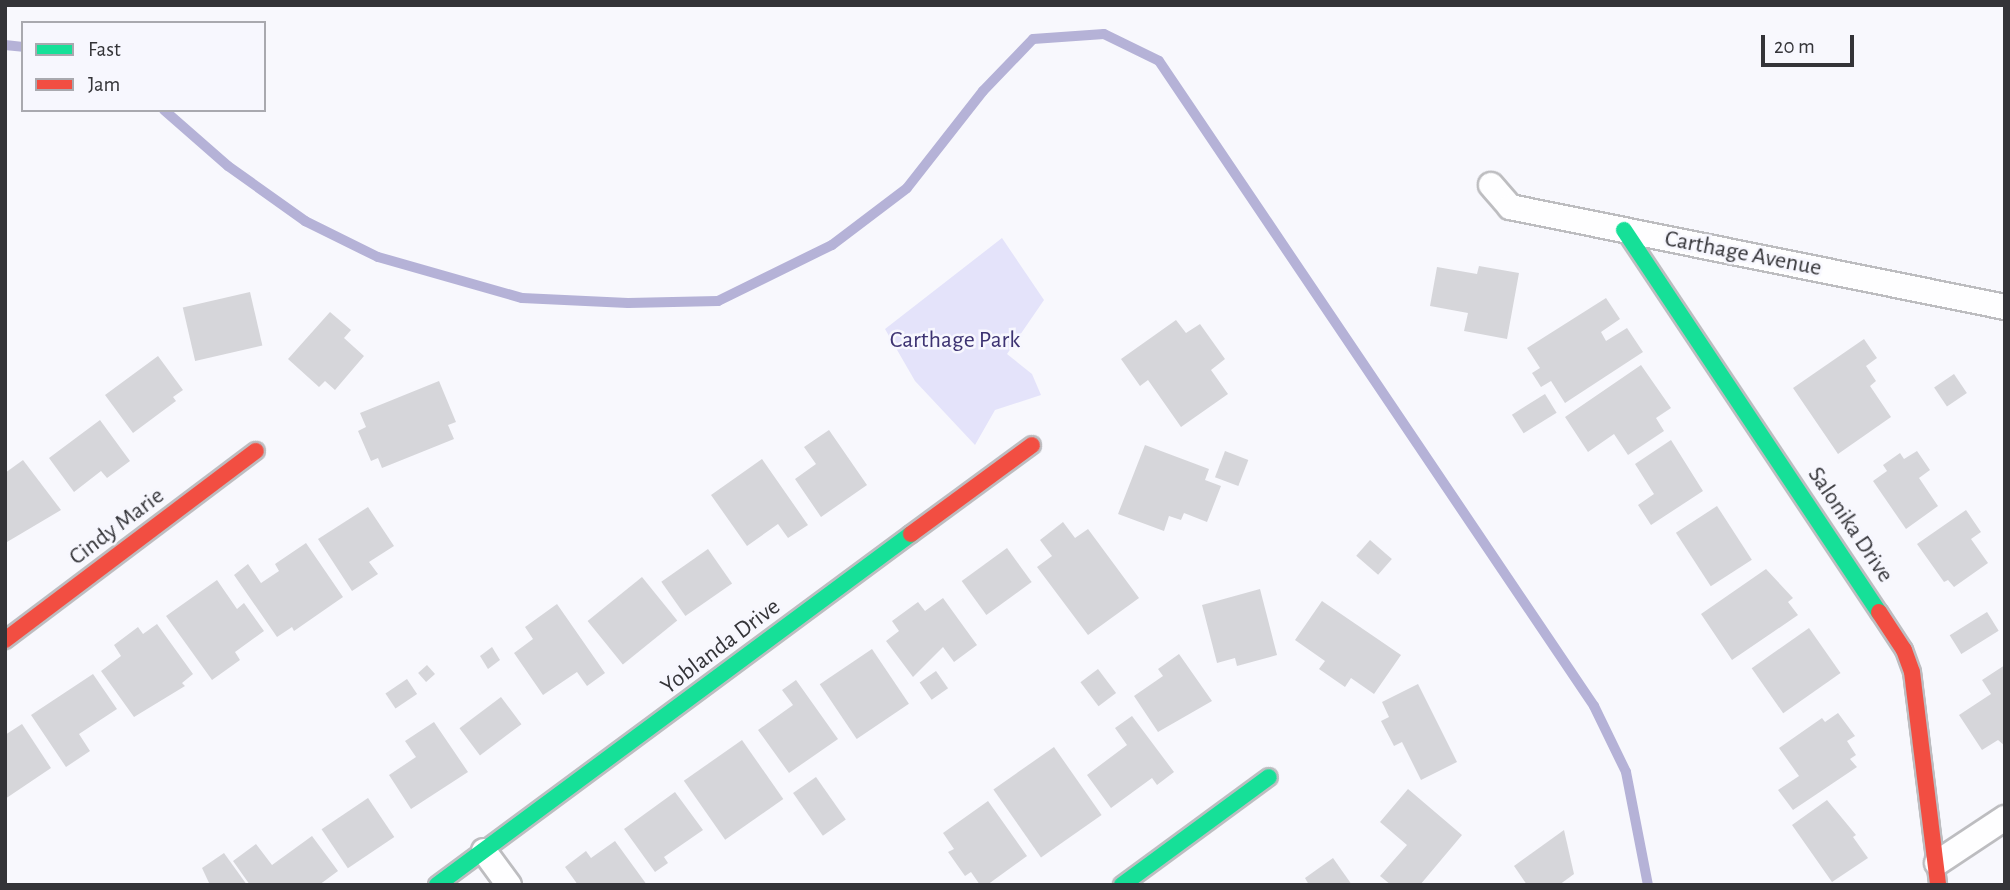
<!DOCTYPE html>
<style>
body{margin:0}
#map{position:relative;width:2010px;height:890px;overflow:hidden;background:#f8f8fd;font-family:"Alegreya Sans",sans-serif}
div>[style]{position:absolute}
.green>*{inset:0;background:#e4e3fa}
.stream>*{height:10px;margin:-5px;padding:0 5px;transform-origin:5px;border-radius:5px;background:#b5b2d7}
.building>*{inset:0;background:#d6d6da;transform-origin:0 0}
.roads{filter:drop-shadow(2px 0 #bdbdc0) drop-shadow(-2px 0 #bdbdc0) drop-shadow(0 2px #bdbdc0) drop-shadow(0 -2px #bdbdc0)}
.street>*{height:24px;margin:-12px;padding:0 12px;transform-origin:12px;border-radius:12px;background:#fefeff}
.fast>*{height:16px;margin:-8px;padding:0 8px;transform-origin:8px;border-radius:8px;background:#16e098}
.jam>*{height:16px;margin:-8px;padding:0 8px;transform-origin:8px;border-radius:8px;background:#f24e42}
span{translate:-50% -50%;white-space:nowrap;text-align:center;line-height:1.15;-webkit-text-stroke:5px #f7f7fe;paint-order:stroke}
.street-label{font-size:24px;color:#343438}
.park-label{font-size:24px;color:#3d3372}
.frame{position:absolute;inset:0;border:7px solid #343438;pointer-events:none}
.legend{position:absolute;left:21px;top:21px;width:245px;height:91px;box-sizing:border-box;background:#f7f7fe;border:2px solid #a9a9af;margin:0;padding:9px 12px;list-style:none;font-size:21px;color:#343438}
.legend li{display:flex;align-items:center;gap:14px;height:35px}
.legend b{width:35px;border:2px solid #a9a9af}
.scale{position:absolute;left:1761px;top:35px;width:93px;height:32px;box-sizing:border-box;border:4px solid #343438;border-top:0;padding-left:9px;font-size:21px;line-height:24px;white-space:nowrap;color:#343438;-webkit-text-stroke:5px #f7f7fe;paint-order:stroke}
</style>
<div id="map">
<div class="green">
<div style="clip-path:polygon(1002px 238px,1044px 300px,1007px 354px,1032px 374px,1041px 395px,995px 410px,975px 445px,915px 381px,885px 329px)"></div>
</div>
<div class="stream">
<div style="left:5px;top:45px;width:18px;rotate:6deg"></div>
<div style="left:164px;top:110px;width:85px;rotate:41.2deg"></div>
<div style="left:228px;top:166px;width:95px;rotate:35.5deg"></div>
<div style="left:305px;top:221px;width:81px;rotate:26.3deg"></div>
<div style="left:378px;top:257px;width:150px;rotate:15.9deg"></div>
<div style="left:522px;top:298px;width:106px;rotate:2.7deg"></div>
<div style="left:628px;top:303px;width:90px;rotate:-1.3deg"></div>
<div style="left:718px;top:301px;width:127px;rotate:-26.2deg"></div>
<div style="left:832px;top:245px;width:94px;rotate:-37.2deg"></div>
<div style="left:907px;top:188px;width:123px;rotate:-51.9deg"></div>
<div style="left:983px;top:91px;width:72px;rotate:-46.1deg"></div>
<div style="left:1033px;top:39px;width:71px;rotate:-4deg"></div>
<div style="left:1104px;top:34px;width:61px;rotate:26.1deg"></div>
<div style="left:1159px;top:61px;width:778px;rotate:56deg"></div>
<div style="left:1594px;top:706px;width:73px;rotate:64.1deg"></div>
<div style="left:1626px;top:772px;width:115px;rotate:79deg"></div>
</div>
<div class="building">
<div style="clip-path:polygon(1479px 266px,1519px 273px,1507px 339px,1464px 331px,1468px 313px,1430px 306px,1437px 267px,1477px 274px)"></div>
<div style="left:250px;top:292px;width:55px;height:69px;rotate:77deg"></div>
<div style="clip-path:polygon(1606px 298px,1620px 319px,1601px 332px,1606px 341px,1627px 328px,1643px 352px,1565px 403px,1551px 381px,1541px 387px,1532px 373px,1540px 368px,1527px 348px)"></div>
<div style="clip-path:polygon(330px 312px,351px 330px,344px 338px,364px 356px,335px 390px,325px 381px,319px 387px,288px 359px)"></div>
<div style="clip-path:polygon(1176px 320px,1186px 333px,1200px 324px,1225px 359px,1211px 370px,1228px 394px,1181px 427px,1148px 380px,1140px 386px,1121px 359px)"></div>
<div style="clip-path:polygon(1864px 339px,1877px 358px,1866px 366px,1876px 381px,1870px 386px,1891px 417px,1838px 454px,1793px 388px)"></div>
<div style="clip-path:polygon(158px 356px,183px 390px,173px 397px,176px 401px,133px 433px,105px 395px)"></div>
<div style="clip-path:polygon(1641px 365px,1671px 408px,1656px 418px,1664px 431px,1628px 455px,1614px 434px,1588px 452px,1565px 417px)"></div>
<div style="left:1954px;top:374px;width:23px;height:24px;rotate:56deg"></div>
<div style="clip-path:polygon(439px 381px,456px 422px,448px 425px,454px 439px,382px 468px,378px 458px,371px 461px,358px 431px,366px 427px,360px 413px)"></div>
<div style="left:1545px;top:394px;width:22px;height:39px;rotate:58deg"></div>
<div style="clip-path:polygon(100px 420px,130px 461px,107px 478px,101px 471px,74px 492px,49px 458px)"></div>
<div style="clip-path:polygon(829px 430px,867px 485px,821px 517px,795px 479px,816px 464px,804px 447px)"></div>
<div style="clip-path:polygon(1671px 440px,1703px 491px,1651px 525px,1638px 505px,1654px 494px,1635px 464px)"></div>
<div style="clip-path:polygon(1145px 445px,1209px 469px,1205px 480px,1221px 486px,1207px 522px,1184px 513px,1181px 520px,1169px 516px,1164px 531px,1118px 514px)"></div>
<div style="left:1225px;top:451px;width:25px;height:28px;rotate:21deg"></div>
<div style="clip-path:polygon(1917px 451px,1930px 470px,1919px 478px,1938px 506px,1906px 529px,1873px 481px,1887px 471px,1883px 465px,1900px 453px,1904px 459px)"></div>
<div style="clip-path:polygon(762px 459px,808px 525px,788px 538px,778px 524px,747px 546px,711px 495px)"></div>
<div style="clip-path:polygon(23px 460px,61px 510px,7px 542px,5px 473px)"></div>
<div style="left:1717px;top:506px;width:64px;height:49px;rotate:57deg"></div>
<div style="clip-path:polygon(368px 507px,394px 546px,369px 562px,378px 574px,352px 591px,318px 539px)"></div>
<div style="clip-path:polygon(1966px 510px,1981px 532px,1971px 539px,1988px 563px,1954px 587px,1948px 580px,1944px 582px,1917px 544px)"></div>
<div style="clip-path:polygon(1063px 522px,1075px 538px,1088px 529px,1139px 598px,1088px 635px,1037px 567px,1052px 556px,1040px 540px)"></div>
<div style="left:1370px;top:540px;width:29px;height:21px;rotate:41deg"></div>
<div style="clip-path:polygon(306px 543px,343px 597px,294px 631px,292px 627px,277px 637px,234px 575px,248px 564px,261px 583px,279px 571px,275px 564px)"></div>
<div style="left:1007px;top:548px;width:42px;height:56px;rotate:54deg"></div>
<div style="left:708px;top:549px;width:42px;height:57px;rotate:55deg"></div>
<div style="clip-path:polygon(1766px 569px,1793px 598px,1788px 602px,1798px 615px,1732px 660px,1701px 614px)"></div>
<div style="left:642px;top:577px;width:56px;height:70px;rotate:51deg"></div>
<div style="clip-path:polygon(217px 580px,237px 609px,244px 603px,264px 631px,235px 652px,240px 660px,212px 680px,166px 616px)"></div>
<div style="clip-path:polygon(1260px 589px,1277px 655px,1237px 666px,1235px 658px,1217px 663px,1202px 605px)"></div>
<div style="clip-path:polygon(943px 598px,977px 645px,954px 662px,943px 647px,913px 677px,886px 641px,899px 631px,892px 621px,918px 602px,925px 611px)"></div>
<div style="clip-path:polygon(1322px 601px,1401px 655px,1374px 694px,1351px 678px,1345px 687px,1319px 669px,1325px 661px,1295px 640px)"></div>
<div style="clip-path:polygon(557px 604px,605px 673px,587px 686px,577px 672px,543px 695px,514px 653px,533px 639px,525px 627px)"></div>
<div style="left:1987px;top:612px;width:22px;height:44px;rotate:58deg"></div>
<div style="clip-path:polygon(157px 624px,193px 674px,182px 683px,185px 686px,134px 717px,101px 671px,121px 656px,114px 645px,138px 627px,143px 634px)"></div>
<div style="left:1809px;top:628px;width:55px;height:70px;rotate:55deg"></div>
<div style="clip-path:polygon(492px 647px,500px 660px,488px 669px,480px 656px)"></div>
<div style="left:872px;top:649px;width:66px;height:63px;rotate:56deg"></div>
<div style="clip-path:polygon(1179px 654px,1212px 701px,1158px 732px,1134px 696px,1163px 676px,1158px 669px)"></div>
<div style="left:427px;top:665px;width:12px;height:12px;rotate:48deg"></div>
<div style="clip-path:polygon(2005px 665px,2005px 746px,1998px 740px,1982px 750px,1959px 715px,1991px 694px,1982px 680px)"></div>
<div style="left:1098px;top:669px;width:30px;height:22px;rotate:53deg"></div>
<div style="left:936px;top:671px;width:21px;height:20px;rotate:55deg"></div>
<div style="clip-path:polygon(93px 674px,117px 709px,79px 734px,90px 751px,66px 767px,31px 715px)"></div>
<div style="left:407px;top:679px;width:18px;height:26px;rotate:56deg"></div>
<div style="clip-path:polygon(796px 680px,838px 739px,789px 773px,758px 730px,793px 705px,782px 690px)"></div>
<div style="clip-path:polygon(1418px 684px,1457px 762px,1421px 780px,1402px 742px,1394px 746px,1381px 721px,1389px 717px,1382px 702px)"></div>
<div style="left:501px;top:697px;width:34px;height:52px;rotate:53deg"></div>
<div style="clip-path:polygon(1838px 713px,1855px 736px,1847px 741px,1856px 755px,1850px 759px,1857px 767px,1793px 810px,1778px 790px,1799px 776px,1779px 748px,1822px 718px,1825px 722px)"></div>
<div style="clip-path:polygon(1132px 716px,1174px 772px,1157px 785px,1152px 778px,1111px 808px,1087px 775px,1127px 745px,1115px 728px)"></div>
<div style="clip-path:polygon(434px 722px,468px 772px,411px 809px,389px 775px,416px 757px,405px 741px)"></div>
<div style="clip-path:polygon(22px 724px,51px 768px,5px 799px,5px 735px)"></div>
<div style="left:742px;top:740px;width:72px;height:71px;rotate:55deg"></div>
<div style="left:1054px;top:747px;width:83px;height:74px;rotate:55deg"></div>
<div style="left:816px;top:777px;width:52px;height:28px;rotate:55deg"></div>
<div style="clip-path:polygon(1408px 789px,1462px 835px,1420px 885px,1391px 885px,1380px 876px,1407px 845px,1380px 822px)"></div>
<div style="clip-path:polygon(675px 792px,703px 830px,664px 857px,668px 863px,655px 872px,624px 829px)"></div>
<div style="left:368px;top:798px;width:47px;height:56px;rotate:56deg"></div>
<div style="clip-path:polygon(1827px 800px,1856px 835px,1853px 837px,1868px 858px,1832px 882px,1792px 825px)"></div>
<div style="clip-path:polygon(988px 801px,1027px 856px,987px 885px,980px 885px,971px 872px,965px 876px,948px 852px,954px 849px,943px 833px)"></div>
<div style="clip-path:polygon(1564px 830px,1574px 874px,1559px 885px,1527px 885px,1514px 866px)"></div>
<div style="clip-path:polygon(312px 836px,338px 871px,319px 885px,250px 885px,233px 861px,256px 844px,272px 865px)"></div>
<div style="clip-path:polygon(615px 841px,647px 885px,578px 885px,565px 867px,586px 851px,591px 858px)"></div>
<div style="clip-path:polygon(224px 853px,247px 885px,210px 885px,202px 868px)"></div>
<div style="clip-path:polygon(1333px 858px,1352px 885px,1309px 885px,1305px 878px)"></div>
</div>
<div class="roads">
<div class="street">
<div style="left:1491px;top:185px;width:29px;rotate:49deg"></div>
<div style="left:1510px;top:207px;width:505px;rotate:11.42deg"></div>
<div style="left:484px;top:851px;width:42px;rotate:53.7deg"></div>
<div style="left:1937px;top:863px;width:82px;rotate:-33.5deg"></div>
</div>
<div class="fast">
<div style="left:1624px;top:230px;width:459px;rotate:56.3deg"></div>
<div style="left:437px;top:885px;width:590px;rotate:-36.52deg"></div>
<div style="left:1122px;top:885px;width:182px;rotate:-36.3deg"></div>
</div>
<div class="jam">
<div style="left:911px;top:534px;width:150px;rotate:-36.3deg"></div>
<div style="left:1879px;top:612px;width:45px;rotate:56.7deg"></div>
<div style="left:1904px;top:650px;width:23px;rotate:70deg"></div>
<div style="left:1912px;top:672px;width:215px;rotate:83deg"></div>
<div style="left:5px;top:640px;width:314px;rotate:-37deg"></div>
</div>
</div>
<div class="street-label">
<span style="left:1743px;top:254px;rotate:11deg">Carthage Avenue</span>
<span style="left:1850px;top:525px;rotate:56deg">Salonika Drive</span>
<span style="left:117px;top:527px;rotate:-37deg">Cindy Marie</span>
<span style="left:721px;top:647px;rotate:-37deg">Yoblanda Drive</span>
</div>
<div class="park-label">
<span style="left:955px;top:341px">Carthage Park</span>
</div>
<div class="frame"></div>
<ul class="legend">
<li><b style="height:9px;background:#16e098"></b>Fast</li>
<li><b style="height:9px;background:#f24e42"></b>Jam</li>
</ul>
<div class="scale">20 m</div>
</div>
